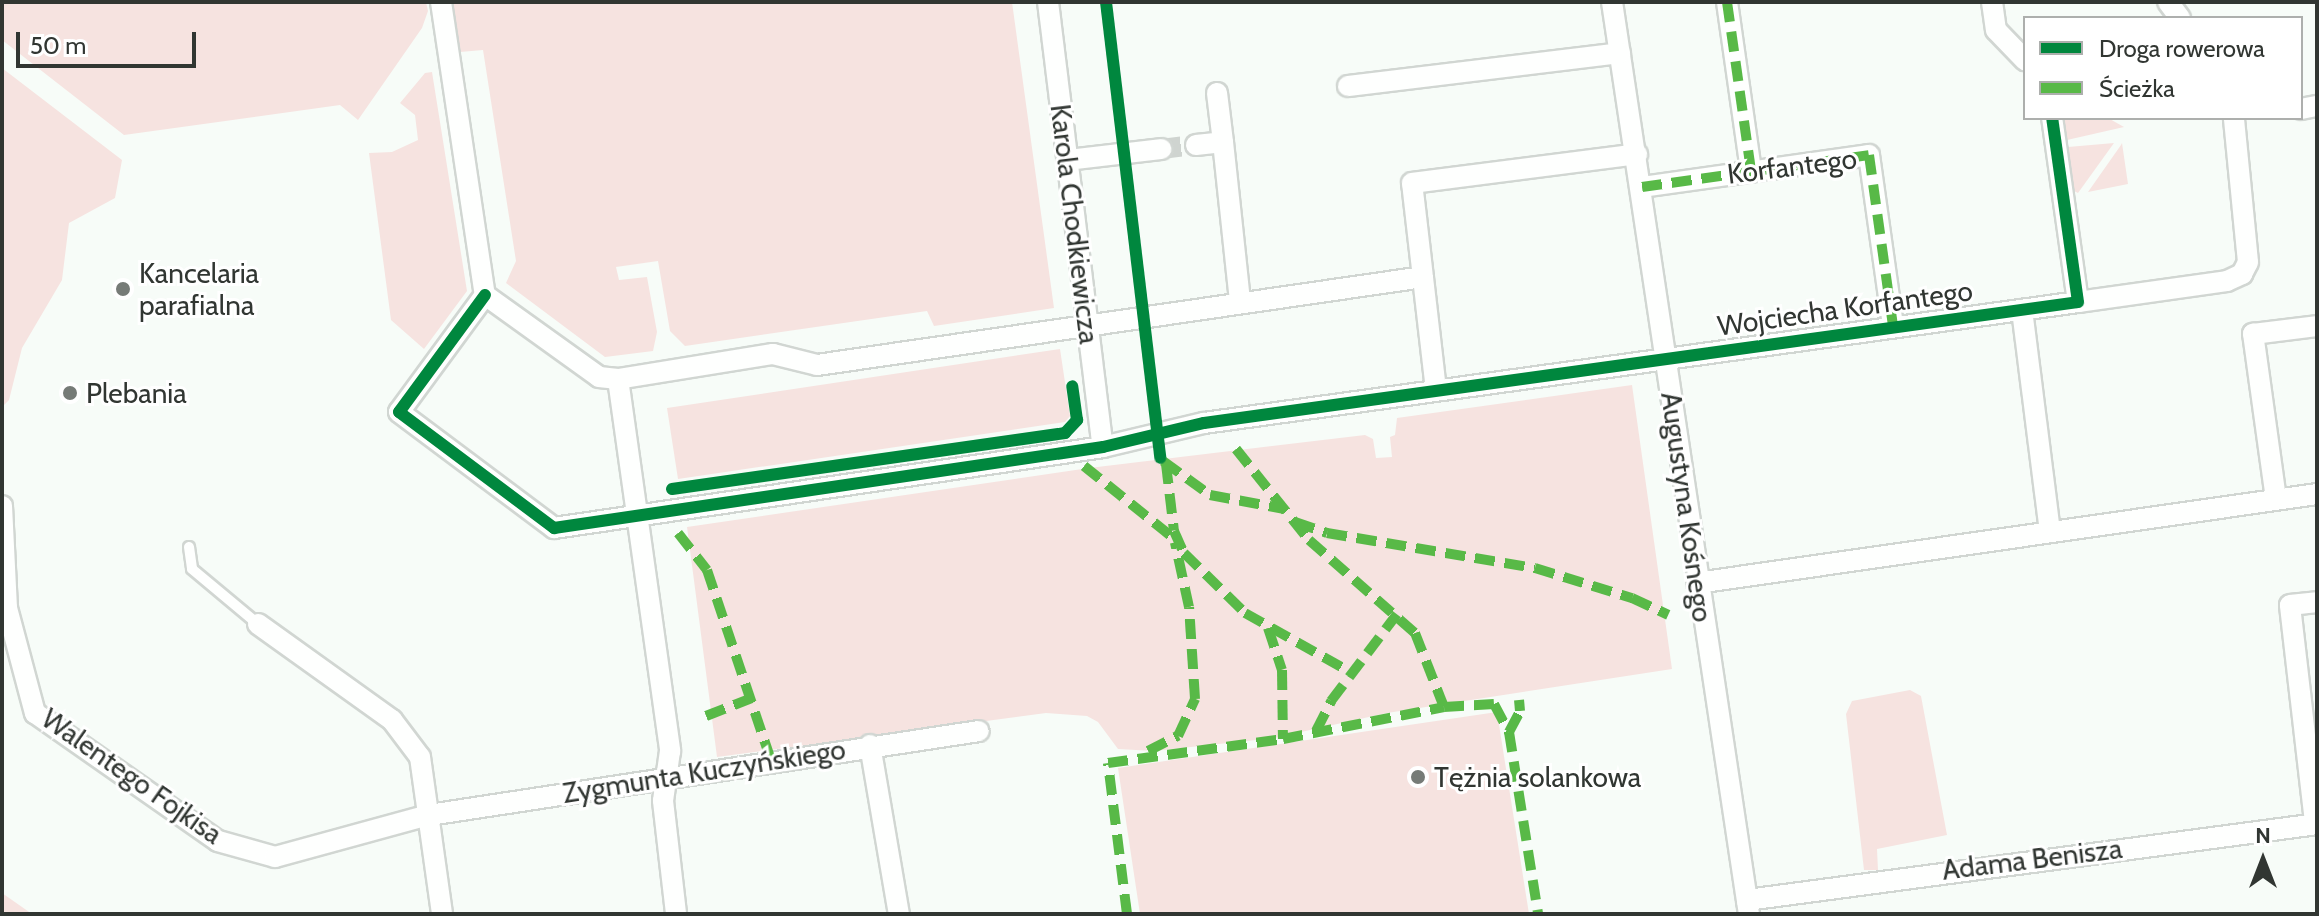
<!DOCTYPE html>
<meta charset="utf-8">
<style>
body{margin:0}
#map{position:relative;width:2319px;height:916px;overflow:hidden;background:#f7fcf8;font-family:Cabin,sans-serif}
div>[style]{position:absolute}
.green>*{inset:0;background:#f6e3e0}
.minor-tunnel>*{height:20px;margin-top:-10px;transform-origin:0;background:repeating-linear-gradient(90deg,#cfd4d0 0 20px,transparent 0 30px)}
.roads{filter:drop-shadow(2px 0 #d1d6d2) drop-shadow(-2px 0 #d1d6d2) drop-shadow(0 2px #d1d6d2) drop-shadow(0 -2px #d1d6d2)}
.service>*{height:10px;margin:-5px;padding:0 5px;transform-origin:5px;border-radius:5px;background:#fefffe}
.minor>*{height:20px;margin:-10px;padding:0 10px;transform-origin:10px;border-radius:10px;background:#fefffe}
.quiet>*{height:10px;margin-top:-5px;transform-origin:0;background:repeating-linear-gradient(90deg,#58b947 0 20px,transparent 0 30px)}
.cycleway>*{height:12px;margin:-6px;padding:0 6px;transform-origin:6px;border-radius:6px;background:#00873e}
.dots>*{width:22px;height:22px;translate:-50% -50%;box-sizing:border-box;border:4px solid #fff;border-radius:50%}
span{translate:-50% -50%;white-space:nowrap;text-align:center;line-height:1.15;-webkit-text-stroke:6px #fff;paint-order:stroke}
.street-label{font-size:28px;color:#313632}
.poi-label{font-size:28px;color:#313632}
.left{translate:0 -50%;text-align:left}
.frame{position:absolute;inset:0;border:4px solid #313632;pointer-events:none}
.legend{position:absolute;left:2023px;top:16px;width:280px;height:104px;box-sizing:border-box;background:#fff;border:2px solid #adafad;margin:0;padding:10px 14px;list-style:none;font-size:24px;color:#313632}
.legend li{display:flex;align-items:center;gap:16px;height:40px}
.legend b{width:40px;border:2px solid #adafad}
.north{position:absolute;left:2223px;top:820px;width:80px;height:80px;-webkit-text-stroke:6px #fff;paint-order:stroke;rotate:0deg;font-size:22px;font-weight:700;line-height:32px;text-align:center;color:#313632}
.north::after{content:'';display:block;margin:auto;width:28px;height:36px;background:#313632;clip-path:polygon(50% 0,100% 100%,50% 72%,0 100%)}
.scale{position:absolute;left:16px;top:32px;width:180px;height:36px;box-sizing:border-box;border:4px solid #313632;border-top:0;padding-left:10px;font-size:24px;line-height:28px;white-space:nowrap;color:#313632;-webkit-text-stroke:6px #fff;paint-order:stroke}
</style>
<div id="map">
<div class="green">
<div style="clip-path:polygon(2px 2px,426px 2px,428px 11px,422px 28px,358px 120px,340px 105px,124px 135px,2px 40px)"></div>
<div style="clip-path:polygon(449px 2px,1012px 2px,1054px 308px,934px 326px,927px 311px,685px 346px,670px 331px,658px 261px,616px 267px,619px 280px,647px 277px,657px 332px,653px 351px,605px 357px,506px 283px,516px 261px,483px 50px,460px 52px)"></div>
<div style="clip-path:polygon(2px 68px,122px 160px,115px 198px,69px 223px,62px 280px,22px 348px,9px 400px,2px 407px)"></div>
<div style="clip-path:polygon(432px 72px,467px 291px,424px 349px,391px 320px,369px 153px,392px 152px,418px 140px,415px 115px,400px 103px,425px 73px)"></div>
<div style="clip-path:polygon(2060px 118px,2108px 118px,2124px 127px,2067px 140px)"></div>
<div style="clip-path:polygon(2114px 143px,2078px 193px,2072px 190px,2068px 147px)"></div>
<div style="clip-path:polygon(2122px 143px,2128px 184px,2088px 192px,2121px 145px)"></div>
<div style="clip-path:polygon(1060px 349px,1070px 416px,1065px 422px,678px 479px,667px 408px)"></div>
<div style="clip-path:polygon(1632px 385px,1672px 669px,1387px 713px,1274px 738px,1154px 751px,1118px 749px,1098px 722px,1087px 716px,1046px 713px,717px 757px,687px 527px,1089px 468px,1365px 435px,1373px 439px,1376px 458px,1392px 457px,1390px 437px,1395px 435px,1397px 418px)"></div>
<div style="clip-path:polygon(1910px 690px,1921px 696px,1947px 835px,1877px 849px,1878px 870px,1864px 870px,1846px 714px,1852px 701px)"></div>
<div style="clip-path:polygon(1497px 712px,1529px 914px,1140px 914px,1118px 768px)"></div>
<div style="clip-path:polygon(2px 893px,32px 914px,2px 914px)"></div>
</div>
<div class="minor-tunnel">
<div style="left:1161px;top:149px;width:35px;rotate:-7deg"></div>
</div>
<div class="roads">
<div class="service">
<div style="left:189px;top:547px;width:22px;rotate:82deg"></div>
<div style="left:192px;top:569px;width:86px;rotate:39.8deg"></div>
</div>
<div class="minor">
<div style="left:441px;top:2px;width:296px;rotate:81.5deg"></div>
<div style="left:485px;top:295px;width:140px;rotate:35.7deg"></div>
<div style="left:599px;top:377px;width:19px;rotate:6deg"></div>
<div style="left:618px;top:379px;width:376px;rotate:82deg"></div>
<div style="left:670px;top:751px;width:50px;rotate:98deg"></div>
<div style="left:663px;top:801px;width:114px;rotate:83.4deg"></div>
<div style="left:1048px;top:2px;width:448px;rotate:83deg"></div>
<div style="left:1612px;top:2px;width:922px;rotate:81.46deg"></div>
<div style="left:1727px;top:2px;width:170px;rotate:81.9deg"></div>
<div style="left:1992px;top:2px;width:28px;rotate:82deg"></div>
<div style="left:1996px;top:30px;width:42px;rotate:46deg"></div>
<div style="left:2168px;top:2px;width:20px;rotate:53deg"></div>
<div style="left:1348px;top:86px;width:274px;rotate:-6.9deg"></div>
<div style="left:1217px;top:93px;width:49px;rotate:83deg"></div>
<div style="left:2301px;top:109px;width:16px;rotate:-11deg"></div>
<div style="left:1196px;top:145px;width:27px;rotate:-6deg"></div>
<div style="left:1223px;top:142px;width:161px;rotate:83.9deg"></div>
<div style="left:1068px;top:160px;width:94px;rotate:-6.7deg"></div>
<div style="left:1642px;top:187px;width:229px;rotate:-8deg"></div>
<div style="left:1869px;top:155px;width:172px;rotate:82deg"></div>
<div style="left:485px;top:295px;width:145px;rotate:126.3deg"></div>
<div style="left:399px;top:412px;width:194px;rotate:36.8deg"></div>
<div style="left:554px;top:528px;width:555px;rotate:-8.39deg"></div>
<div style="left:1103px;top:447px;width:104px;rotate:-13.4deg"></div>
<div style="left:1204px;top:423px;width:882px;rotate:-7.88deg"></div>
<div style="left:2078px;top:302px;width:186px;rotate:-98deg"></div>
<div style="left:2078px;top:302px;width:150px;rotate:-8deg"></div>
<div style="left:2227px;top:281px;width:17px;rotate:-25deg"></div>
<div style="left:2242px;top:274px;width:13px;rotate:-63deg"></div>
<div style="left:2248px;top:262px;width:145px;rotate:-95.6deg"></div>
<div style="left:2022px;top:310px;width:223px;rotate:82.8deg"></div>
<div style="left:618px;top:379px;width:157px;rotate:-9.2deg"></div>
<div style="left:773px;top:354px;width:45px;rotate:14deg"></div>
<div style="left:817px;top:365px;width:612px;rotate:-8.26deg"></div>
<div style="left:1436px;top:390px;width:208px;rotate:-96.6deg"></div>
<div style="left:1412px;top:183px;width:227px;rotate:-7.3deg"></div>
<div style="left:2276px;top:499px;width:167px;rotate:-97.9deg"></div>
<div style="left:2253px;top:334px;width:64px;rotate:-7.1deg"></div>
<div style="left:2px;top:506px;width:102px;rotate:87.2deg"></div>
<div style="left:7px;top:608px;width:109px;rotate:75.1deg"></div>
<div style="left:35px;top:713px;width:223px;rotate:35deg"></div>
<div style="left:218px;top:841px;width:59px;rotate:15.7deg"></div>
<div style="left:275px;top:857px;width:160px;rotate:-15.3deg"></div>
<div style="left:429px;top:815px;width:556px;rotate:-8.68deg"></div>
<div style="left:1697px;top:583px;width:626px;rotate:-8.17deg"></div>
<div style="left:258px;top:624px;width:165px;rotate:35.6deg"></div>
<div style="left:392px;top:720px;width:46px;rotate:52.9deg"></div>
<div style="left:420px;top:757px;width:159px;rotate:82deg"></div>
<div style="left:870px;top:745px;width:171px;rotate:80.3deg"></div>
<div style="left:2315px;top:822px;width:218px;rotate:-96.6deg"></div>
<div style="left:2290px;top:605px;width:27px;rotate:-6deg"></div>
<div style="left:1747px;top:900px;width:575px;rotate:-7.59deg"></div>
</div>
</div>
<div class="quiet">
<div style="left:1727px;top:2px;width:170px;rotate:81.9deg"></div>
<div style="left:1642px;top:187px;width:229px;rotate:-8deg"></div>
<div style="left:1869px;top:155px;width:172px;rotate:82deg"></div>
<div style="left:1236px;top:449px;width:117px;rotate:51.3deg"></div>
<div style="left:1309px;top:540px;width:141px;rotate:41.3deg"></div>
<div style="left:1415px;top:633px;width:79px;rotate:68.6deg"></div>
<div style="left:1163px;top:461px;width:58px;rotate:35.9deg"></div>
<div style="left:1210px;top:495px;width:76px;rotate:10.6deg"></div>
<div style="left:1166px;top:464px;width:67px;rotate:83.2deg"></div>
<div style="left:1174px;top:531px;width:24px;rotate:66deg"></div>
<div style="left:1184px;top:553px;width:86px;rotate:44.5deg"></div>
<div style="left:1245px;top:613px;width:123px;rotate:29.3deg"></div>
<div style="left:1084px;top:466px;width:119px;rotate:38.9deg"></div>
<div style="left:1295px;top:522px;width:34px;rotate:19deg"></div>
<div style="left:1327px;top:533px;width:211px;rotate:9.6deg"></div>
<div style="left:1535px;top:568px;width:102px;rotate:17.2deg"></div>
<div style="left:1632px;top:598px;width:40px;rotate:25deg"></div>
<div style="left:678px;top:533px;width:47px;rotate:51.9deg"></div>
<div style="left:707px;top:570px;width:200px;rotate:71.4deg"></div>
<div style="left:1268px;top:628px;width:44px;rotate:71.6deg"></div>
<div style="left:1282px;top:670px;width:69px;rotate:89.2deg"></div>
<div style="left:706px;top:716px;width:49px;rotate:-21.4deg"></div>
<div style="left:1316px;top:731px;width:34px;rotate:-63deg"></div>
<div style="left:1331px;top:701px;width:109px;rotate:-52.8deg"></div>
<div style="left:1509px;top:732px;width:24px;rotate:-62deg"></div>
<div style="left:1520px;top:711px;width:11px;rotate:-95deg"></div>
<div style="left:1148px;top:751px;width:34px;rotate:-27deg"></div>
<div style="left:1178px;top:736px;width:41px;rotate:-65.3deg"></div>
<div style="left:1195px;top:699px;width:92px;rotate:-93.7deg"></div>
<div style="left:1189px;top:607px;width:66px;rotate:-102.3deg"></div>
<div style="left:1127px;top:914px;width:152px;rotate:-97.2deg"></div>
<div style="left:1108px;top:763px;width:177px;rotate:-7.8deg"></div>
<div style="left:1283px;top:739px;width:164px;rotate:-11.2deg"></div>
<div style="left:1444px;top:707px;width:50px;rotate:-3.4deg"></div>
<div style="left:1494px;top:704px;width:32px;rotate:62deg"></div>
<div style="left:1509px;top:732px;width:184px;rotate:80.9deg"></div>
</div>
<div class="cycleway">
<div style="left:1106px;top:2px;width:459px;rotate:83.2deg"></div>
<div style="left:485px;top:295px;width:145px;rotate:126.3deg"></div>
<div style="left:399px;top:412px;width:194px;rotate:36.8deg"></div>
<div style="left:554px;top:528px;width:555px;rotate:-8.39deg"></div>
<div style="left:1103px;top:447px;width:104px;rotate:-13.4deg"></div>
<div style="left:1204px;top:423px;width:882px;rotate:-7.88deg"></div>
<div style="left:2078px;top:302px;width:186px;rotate:-98deg"></div>
<div style="left:672px;top:489px;width:397px;rotate:-8.1deg"></div>
<div style="left:1065px;top:433px;width:18px;rotate:-47deg"></div>
<div style="left:1077px;top:420px;width:34px;rotate:-98deg"></div>
</div>
<div class="dots">
<div style="left:123px;top:289px;background:#767b77"></div>
<div style="left:70px;top:393px;background:#767b77"></div>
<div style="left:1418px;top:777px;background:#767b77"></div>
</div>
<div class="street-label">
<span style="left:1792px;top:166px;rotate:-7deg">Korfantego</span>
<span style="left:1075px;top:224px;rotate:83deg">Karola Chodkiewicza</span>
<span style="left:1845px;top:308px;rotate:-8deg">Wojciecha Korfantego</span>
<span style="left:1687px;top:507px;rotate:82deg">Augustyna Kośnego</span>
<span style="left:704px;top:771px;rotate:-9deg">Zygmunta Kuczyńskiego</span>
<span style="left:132px;top:776px;rotate:35deg">Walentego Fojkisa</span>
<span style="left:2032px;top:859px;rotate:-7deg">Adama Benisza</span>
</div>
<div class="poi-label">
<span class="left" style="left:139px;top:289px">Kancelaria<br>parafialna</span>
<span class="left" style="left:86px;top:393px">Plebania</span>
<span class="left" style="left:1434px;top:777px">Tężnia solankowa</span>
</div>
<div class="frame"></div>
<ul class="legend">
<li><b style="height:10px;background:#00873e"></b>Droga rowerowa</li>
<li><b style="height:10px;background:#58b947"></b>Ścieżka</li>
</ul>
<div class="north">N</div>
<div class="scale">50 m</div>
</div>
